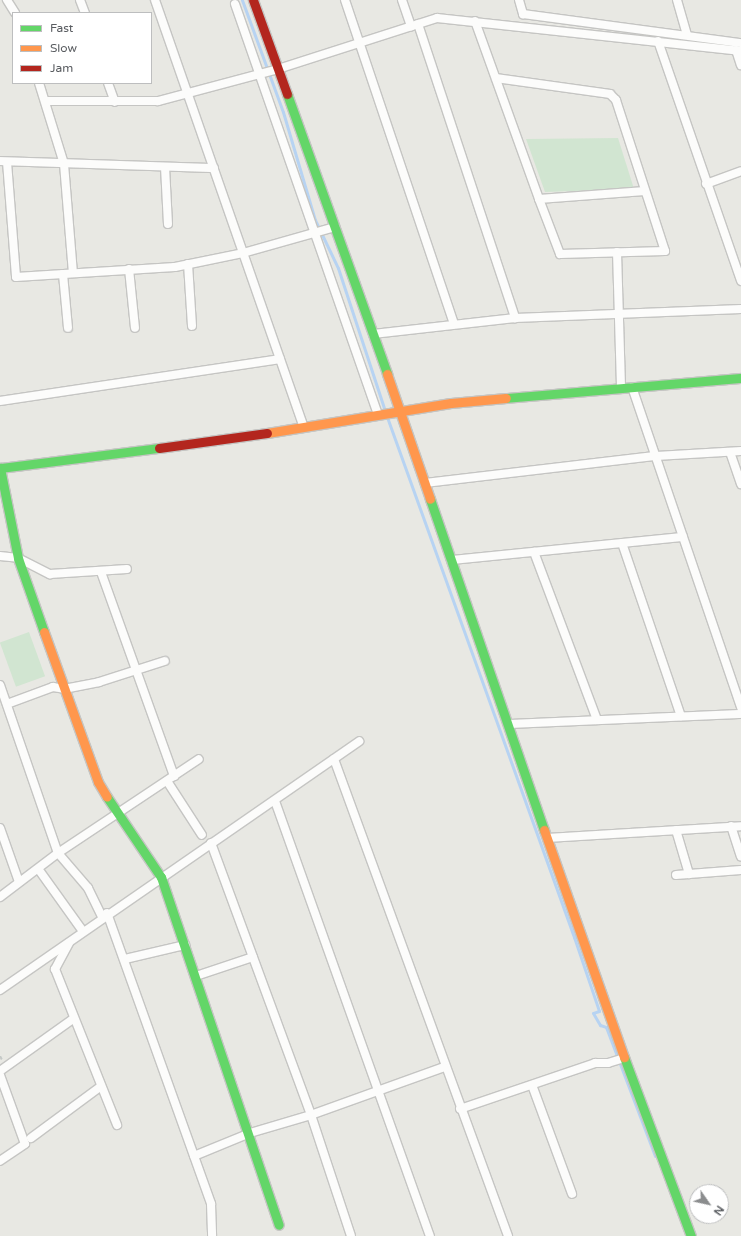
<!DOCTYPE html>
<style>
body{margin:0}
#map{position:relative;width:741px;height:1236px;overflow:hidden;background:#e8e8e3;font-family:"Varela Round",sans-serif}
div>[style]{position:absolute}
.green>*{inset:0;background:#d1e5d1;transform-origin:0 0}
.stream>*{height:3px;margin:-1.5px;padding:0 1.5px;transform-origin:1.5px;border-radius:1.5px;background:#b7d3f2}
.path>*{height:2px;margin-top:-1px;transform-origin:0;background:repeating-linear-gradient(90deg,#c5c9c7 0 4px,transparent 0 6px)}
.roads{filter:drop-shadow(1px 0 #c5c5c3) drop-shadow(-1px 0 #c5c5c3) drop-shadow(0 1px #c5c5c3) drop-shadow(0 -1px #c5c5c3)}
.street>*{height:8px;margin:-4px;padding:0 4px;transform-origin:4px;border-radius:4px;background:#fcfcfb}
.fast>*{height:9px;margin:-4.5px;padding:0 4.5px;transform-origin:4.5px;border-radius:4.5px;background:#63d668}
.slow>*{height:9px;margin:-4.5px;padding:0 4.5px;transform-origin:4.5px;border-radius:4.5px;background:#ff974d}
.jam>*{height:9px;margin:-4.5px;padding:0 4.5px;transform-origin:4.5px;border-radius:4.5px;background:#b3261e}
span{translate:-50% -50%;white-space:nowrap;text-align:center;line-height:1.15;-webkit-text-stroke:3.5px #fff;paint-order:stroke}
.legend{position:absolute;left:12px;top:12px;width:140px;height:72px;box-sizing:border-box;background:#fff;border:1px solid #bdbebf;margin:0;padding:5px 7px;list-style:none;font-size:12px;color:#595c60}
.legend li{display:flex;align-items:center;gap:8px;height:20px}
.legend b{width:20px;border:1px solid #bdbebf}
.north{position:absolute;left:689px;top:1184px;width:40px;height:40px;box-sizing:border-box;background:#fff;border:1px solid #bdbebf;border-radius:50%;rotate:124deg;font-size:11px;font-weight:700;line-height:16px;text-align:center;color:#595c60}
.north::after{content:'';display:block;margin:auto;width:14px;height:18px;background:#8b8d8e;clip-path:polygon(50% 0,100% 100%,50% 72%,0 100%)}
</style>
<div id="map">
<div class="green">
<div style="clip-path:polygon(618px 138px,634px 189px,545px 192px,526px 139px)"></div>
<div style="left:29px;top:632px;width:47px;height:31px;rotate:70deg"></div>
</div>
<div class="stream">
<div style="left:242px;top:0;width:119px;rotate:69.9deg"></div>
<div style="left:283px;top:112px;width:113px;rotate:73.5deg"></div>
<div style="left:315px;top:220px;width:53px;rotate:64.4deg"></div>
<div style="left:338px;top:268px;width:151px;rotate:71.8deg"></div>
<div style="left:387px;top:417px;width:553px;rotate:70.22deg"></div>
<div style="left:574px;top:937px;width:78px;rotate:71.3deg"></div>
<div style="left:599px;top:1011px;width:6px;rotate:162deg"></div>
<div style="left:593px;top:1013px;width:14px;rotate:60deg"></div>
<div style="left:600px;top:1025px;width:6px;rotate:18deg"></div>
<div style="left:606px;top:1027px;width:138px;rotate:69.2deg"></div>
</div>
<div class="path">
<div style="left:0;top:1056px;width:4px;rotate:63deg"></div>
</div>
<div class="roads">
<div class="street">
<div style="left:7px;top:0;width:15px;rotate:58deg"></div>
<div style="left:80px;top:0;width:14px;rotate:69deg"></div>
<div style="left:155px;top:0;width:452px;rotate:70.8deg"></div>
<div style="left:345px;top:0;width:342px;rotate:71.4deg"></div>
<div style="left:402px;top:0;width:28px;rotate:71deg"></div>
<div style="left:519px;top:0;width:15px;rotate:74deg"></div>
<div style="left:523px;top:14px;width:220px;rotate:7.6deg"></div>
<div style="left:677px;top:0;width:36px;rotate:74deg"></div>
<div style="left:235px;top:4px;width:435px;rotate:70.8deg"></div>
<div style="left:475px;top:21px;width:189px;rotate:70.2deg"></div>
<div style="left:539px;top:199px;width:59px;rotate:69.1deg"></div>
<div style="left:560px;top:254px;width:105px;rotate:-1.6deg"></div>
<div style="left:665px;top:251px;width:159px;rotate:-108deg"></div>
<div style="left:616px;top:100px;width:8px;rotate:-135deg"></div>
<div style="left:610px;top:94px;width:115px;rotate:-172deg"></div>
<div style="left:418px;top:24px;width:310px;rotate:71.7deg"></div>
<div style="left:658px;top:41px;width:254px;rotate:70.9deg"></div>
<div style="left:736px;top:50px;width:16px;rotate:72deg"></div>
<div style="left:39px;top:83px;width:85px;rotate:72.8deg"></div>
<div style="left:64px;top:164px;width:109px;rotate:85.3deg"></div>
<div style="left:108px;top:83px;width:20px;rotate:70deg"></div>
<div style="left:46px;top:101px;width:112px"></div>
<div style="left:158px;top:101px;width:124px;rotate:-14.9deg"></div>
<div style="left:278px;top:69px;width:167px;rotate:-17.8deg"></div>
<div style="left:437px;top:18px;width:306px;rotate:6.2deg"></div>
<div style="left:0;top:161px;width:214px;rotate:1.9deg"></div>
<div style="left:7px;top:162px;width:115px;rotate:85.5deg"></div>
<div style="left:16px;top:277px;width:159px;rotate:-3.6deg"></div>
<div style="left:175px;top:267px;width:69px;rotate:-11.6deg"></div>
<div style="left:243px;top:253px;width:96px;rotate:-15.8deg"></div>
<div style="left:165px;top:167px;width:57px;rotate:87deg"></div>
<div style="left:706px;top:184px;width:37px;rotate:-20deg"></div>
<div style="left:539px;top:199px;width:106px;rotate:-4.3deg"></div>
<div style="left:617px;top:252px;width:136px;rotate:88.3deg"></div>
<div style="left:188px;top:264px;width:62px;rotate:86.3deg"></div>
<div style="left:129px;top:269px;width:59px;rotate:84.2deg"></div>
<div style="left:63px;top:274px;width:54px;rotate:84.7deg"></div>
<div style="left:373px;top:334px;width:143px;rotate:-6.4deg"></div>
<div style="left:515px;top:318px;width:226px;rotate:-2.3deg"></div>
<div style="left:632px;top:387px;width:339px;rotate:71.2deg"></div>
<div style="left:0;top:401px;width:283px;rotate:-8.5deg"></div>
<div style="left:730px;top:452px;width:34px;rotate:71deg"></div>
<div style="left:425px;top:483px;width:233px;rotate:-6.7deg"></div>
<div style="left:656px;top:456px;width:85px;rotate:-3.4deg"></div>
<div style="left:622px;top:543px;width:183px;rotate:71.2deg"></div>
<div style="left:534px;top:552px;width:179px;rotate:69.4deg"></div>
<div style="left:0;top:556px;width:18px;rotate:6deg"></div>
<div style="left:18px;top:558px;width:36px;rotate:27deg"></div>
<div style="left:50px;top:574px;width:77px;rotate:-3.7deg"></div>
<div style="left:451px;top:560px;width:233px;rotate:-5.7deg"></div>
<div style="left:101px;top:572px;width:217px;rotate:70.3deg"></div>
<div style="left:0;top:685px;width:178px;rotate:71deg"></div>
<div style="left:58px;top:853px;width:46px;rotate:49.4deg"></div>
<div style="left:88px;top:888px;width:32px;rotate:64deg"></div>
<div style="left:7px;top:704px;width:49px;rotate:-20.3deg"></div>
<div style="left:53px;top:687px;width:11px;rotate:10deg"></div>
<div style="left:64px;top:689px;width:36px;rotate:-11deg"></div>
<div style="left:99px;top:682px;width:69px;rotate:-17.7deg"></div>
<div style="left:508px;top:724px;width:233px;rotate:-2.5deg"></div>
<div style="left:334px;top:759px;width:508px;rotate:69.96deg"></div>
<div style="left:167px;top:781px;width:64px;rotate:57.1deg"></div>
<div style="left:275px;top:801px;width:462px;rotate:70.4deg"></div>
<div style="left:731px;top:826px;width:32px;rotate:72deg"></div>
<div style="left:0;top:828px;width:57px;rotate:70.6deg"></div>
<div style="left:676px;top:830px;width:46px;rotate:73.5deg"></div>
<div style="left:547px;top:838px;width:194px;rotate:-3.5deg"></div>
<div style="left:211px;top:843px;width:290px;rotate:69.8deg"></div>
<div style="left:311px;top:1115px;width:127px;rotate:71.7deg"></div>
<div style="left:39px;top:870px;width:74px;rotate:54.4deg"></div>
<div style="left:676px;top:875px;width:65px;rotate:-4.4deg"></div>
<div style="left:0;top:897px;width:73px;rotate:-37.2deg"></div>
<div style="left:58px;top:853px;width:169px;rotate:-33.7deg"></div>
<div style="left:107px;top:913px;width:309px;rotate:70.3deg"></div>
<div style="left:211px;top:1204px;width:32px;rotate:88deg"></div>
<div style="left:69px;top:943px;width:30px;rotate:118deg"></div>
<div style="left:55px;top:969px;width:168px;rotate:68.3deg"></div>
<div style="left:125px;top:959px;width:62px;rotate:-13.1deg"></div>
<div style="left:196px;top:976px;width:60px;rotate:-18.4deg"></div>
<div style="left:0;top:990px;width:437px;rotate:-34.7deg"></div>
<div style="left:0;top:1071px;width:90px;rotate:-35.5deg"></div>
<div style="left:0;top:1075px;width:73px;rotate:70.1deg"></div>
<div style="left:25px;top:1144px;width:30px;rotate:146deg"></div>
<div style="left:532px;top:1085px;width:116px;rotate:69.8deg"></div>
<div style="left:460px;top:1109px;width:143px;rotate:-18.8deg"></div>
<div style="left:595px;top:1063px;width:13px"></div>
<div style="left:608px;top:1063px;width:17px;rotate:-17deg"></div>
<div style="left:31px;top:1138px;width:86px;rotate:-36.5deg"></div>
<div style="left:194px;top:1156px;width:61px;rotate:-22.3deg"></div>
<div style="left:250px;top:1133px;width:64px;rotate:-16.4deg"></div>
<div style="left:311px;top:1115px;width:141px;rotate:-19.8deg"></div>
</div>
<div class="fast">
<div style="left:287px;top:94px;width:297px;rotate:70.3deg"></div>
<div style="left:506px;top:398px;width:236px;rotate:-4.9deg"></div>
<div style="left:430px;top:499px;width:350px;rotate:71deg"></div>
<div style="left:44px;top:632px;width:78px;rotate:-109.4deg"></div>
<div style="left:18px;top:558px;width:92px;rotate:-101.3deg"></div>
<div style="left:0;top:468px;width:160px;rotate:-7.2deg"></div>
<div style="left:107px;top:797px;width:97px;rotate:56deg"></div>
<div style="left:161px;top:877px;width:367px;rotate:71.3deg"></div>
<div style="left:624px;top:1057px;width:191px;rotate:69.5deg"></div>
</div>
<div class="slow">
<div style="left:387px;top:374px;width:132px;rotate:71deg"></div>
<div style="left:267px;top:433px;width:186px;rotate:-9.3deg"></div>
<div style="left:451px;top:403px;width:55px;rotate:-5.2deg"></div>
<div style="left:44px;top:632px;width:159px;rotate:70.2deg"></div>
<div style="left:98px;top:782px;width:17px;rotate:59deg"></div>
<div style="left:544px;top:830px;width:241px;rotate:70.6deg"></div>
</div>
<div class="jam">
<div style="left:253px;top:0;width:100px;rotate:70.1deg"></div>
<div style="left:159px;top:448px;width:109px;rotate:-7.9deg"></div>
</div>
</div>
<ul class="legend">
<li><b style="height:5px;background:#63d668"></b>Fast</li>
<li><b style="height:5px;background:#ff974d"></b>Slow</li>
<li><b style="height:5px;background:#b3261e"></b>Jam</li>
</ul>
<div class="north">N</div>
</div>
